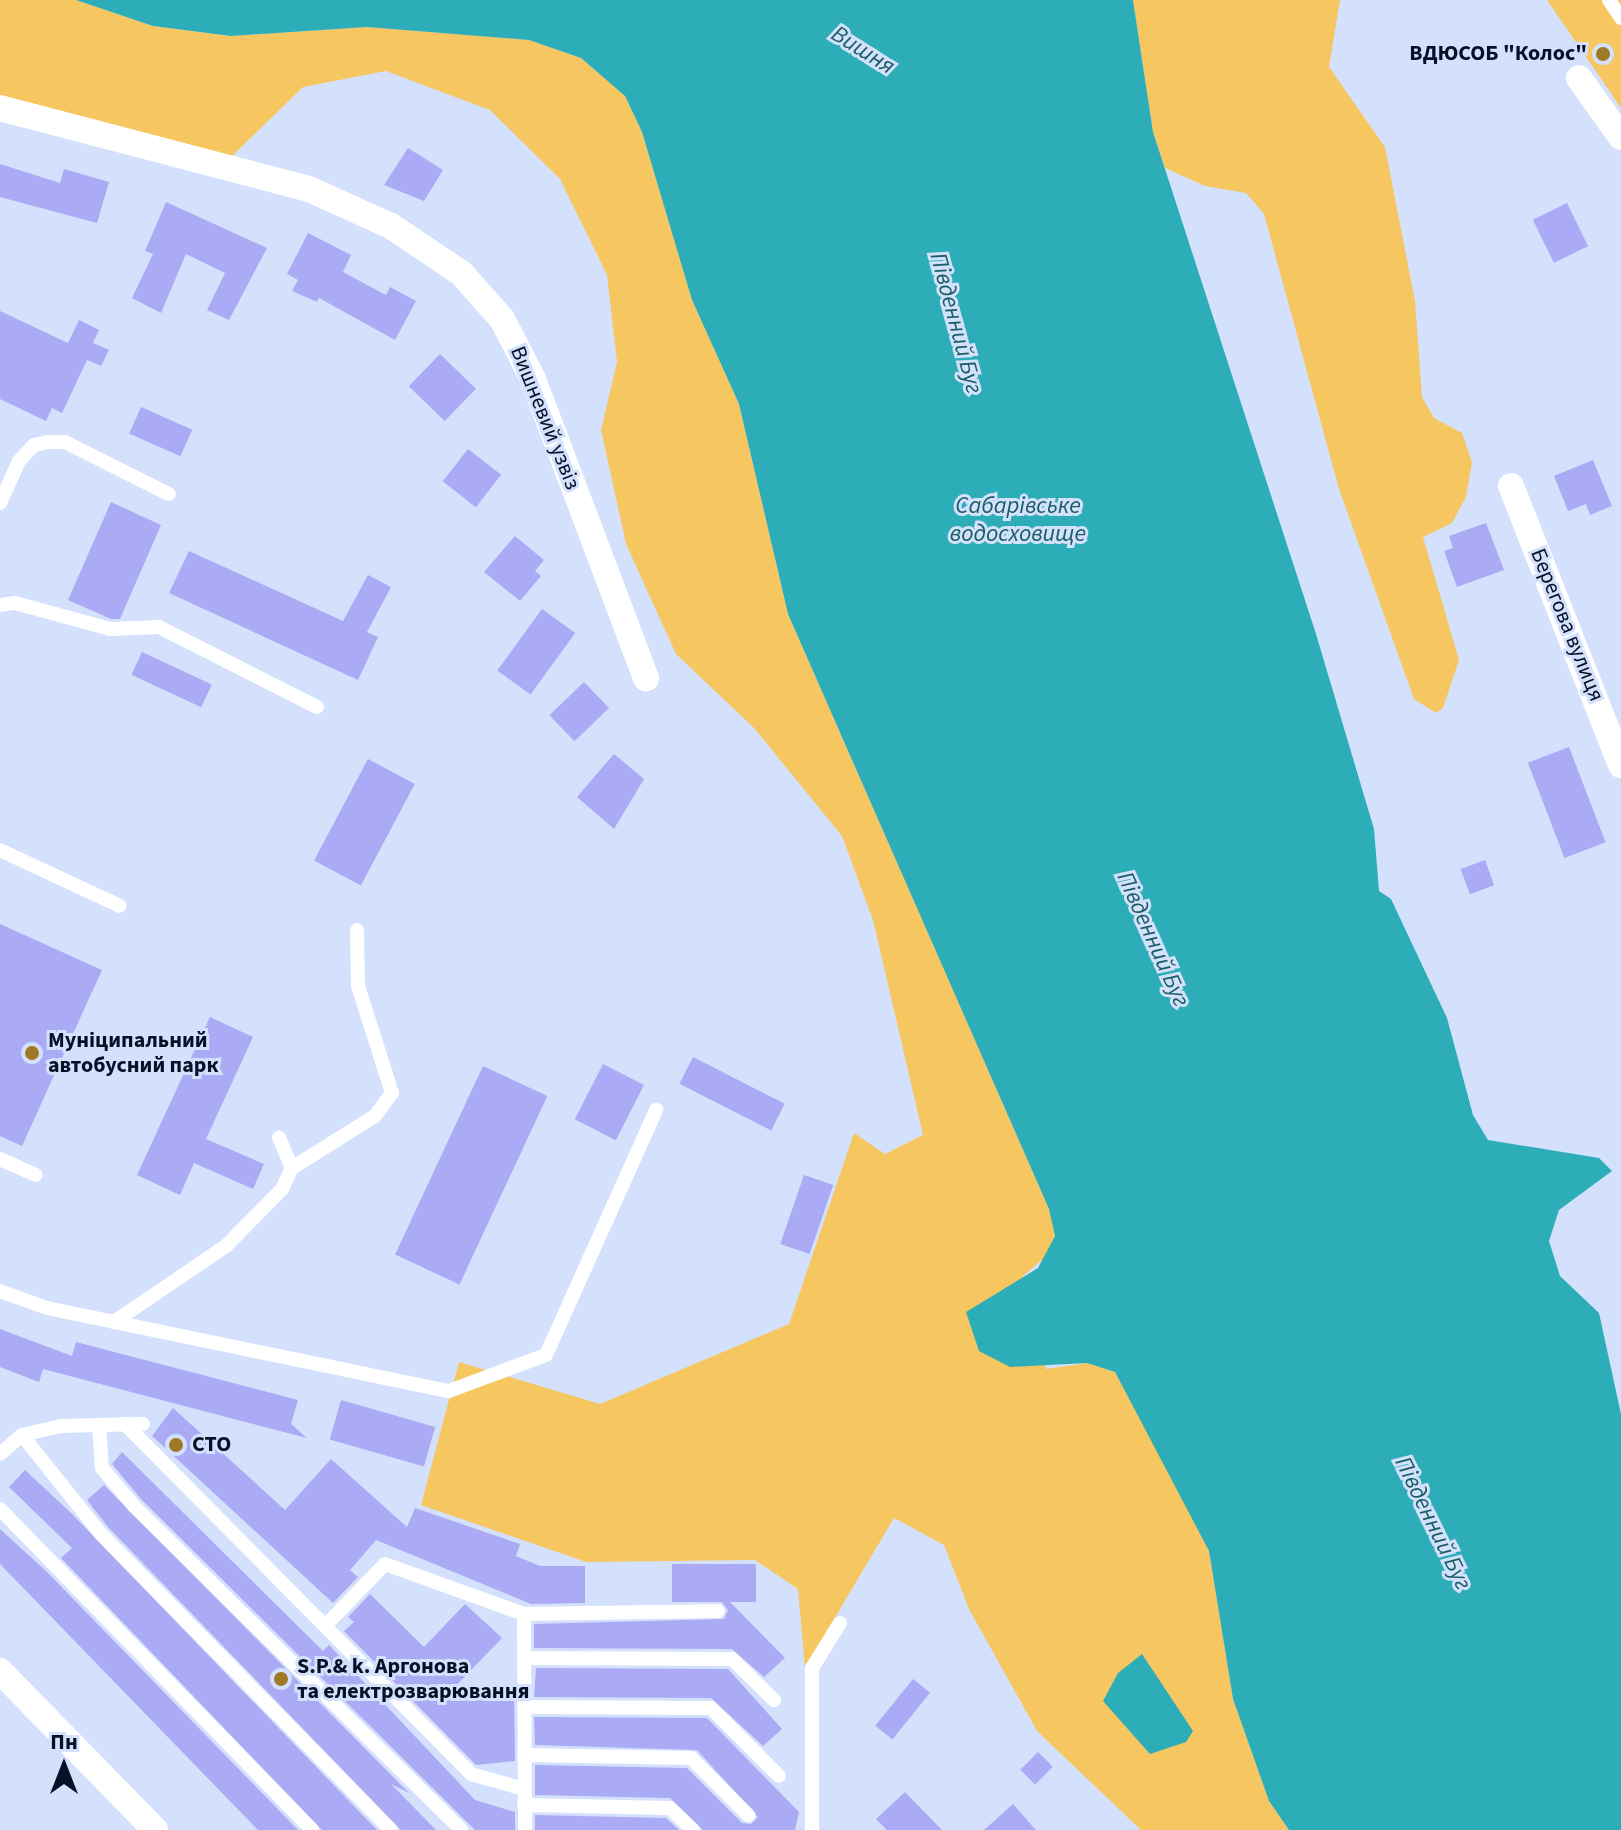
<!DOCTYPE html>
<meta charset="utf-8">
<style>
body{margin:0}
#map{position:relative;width:1621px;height:1830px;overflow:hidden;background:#d3e1fc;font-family:"Source Sans 3",sans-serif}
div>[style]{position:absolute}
.green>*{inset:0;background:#f6c761}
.water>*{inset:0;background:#2dadb8}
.building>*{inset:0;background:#abaaf5;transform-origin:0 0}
.lane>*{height:14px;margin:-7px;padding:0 7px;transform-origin:7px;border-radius:7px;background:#fff}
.street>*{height:26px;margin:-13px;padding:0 13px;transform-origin:13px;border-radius:13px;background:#fff}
.dots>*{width:22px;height:22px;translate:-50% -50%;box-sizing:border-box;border:4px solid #d3e1fc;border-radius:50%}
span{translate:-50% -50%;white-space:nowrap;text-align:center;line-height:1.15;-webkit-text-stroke:6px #d3e1fc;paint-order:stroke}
.poi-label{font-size:22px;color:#061027;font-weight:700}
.right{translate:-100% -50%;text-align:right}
.left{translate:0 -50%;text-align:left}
.street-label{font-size:22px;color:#061027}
.water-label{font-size:24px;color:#1a5d63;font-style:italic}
.north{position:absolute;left:24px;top:1726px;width:80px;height:80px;-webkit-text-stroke:6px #d3e1fc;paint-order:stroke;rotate:0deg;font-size:22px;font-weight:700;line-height:32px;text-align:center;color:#061027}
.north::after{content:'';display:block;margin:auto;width:28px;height:36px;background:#061027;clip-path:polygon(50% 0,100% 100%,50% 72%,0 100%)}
</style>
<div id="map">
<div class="green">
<div style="clip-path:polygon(0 0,76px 0,153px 26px,231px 36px,367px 27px,529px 40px,581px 58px,625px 96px,642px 132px,692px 300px,739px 404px,788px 614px,1049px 1209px,1056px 1236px,1050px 1253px,1022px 1277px,1046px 1369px,1087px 1363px,1115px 1372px,1151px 1438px,1209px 1551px,1233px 1699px,1269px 1801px,1289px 1830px,1141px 1830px,1037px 1731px,969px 1609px,944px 1545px,894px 1518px,805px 1668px,798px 1589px,755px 1560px,586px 1562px,421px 1505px,459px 1362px,600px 1404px,789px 1324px,854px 1133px,885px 1154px,923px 1135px,873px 920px,842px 836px,754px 728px,676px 654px,626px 544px,601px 430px,617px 362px,607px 275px,560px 179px,490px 110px,386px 71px,303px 87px,223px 165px,0 108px)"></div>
<div style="clip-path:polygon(1133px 0,1340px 0,1329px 67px,1385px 147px,1415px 301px,1422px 397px,1434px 418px,1462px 433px,1472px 462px,1466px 497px,1452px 523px,1423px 537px,1459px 660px,1443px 708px,1436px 713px,1414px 699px,1339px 489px,1264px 214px,1246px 193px,1205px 186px,1165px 168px,1153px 132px)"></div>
<div style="clip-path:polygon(1547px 0,1621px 0,1621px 108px)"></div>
</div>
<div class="water">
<div style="clip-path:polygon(76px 0,1133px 0,1153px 132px,1316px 634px,1374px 829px,1379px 891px,1391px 899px,1447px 1018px,1473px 1115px,1488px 1140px,1599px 1158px,1612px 1171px,1559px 1210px,1549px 1241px,1560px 1276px,1599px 1313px,1621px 1414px,1621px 1830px,1289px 1830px,1269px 1801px,1233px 1699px,1209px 1551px,1115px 1372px,1087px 1363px,1010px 1367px,979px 1351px,966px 1312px,1038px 1268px,1055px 1236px,1049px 1209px,788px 614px,739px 404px,692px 300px,642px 132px,625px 96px,581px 58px,529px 40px,367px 27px,231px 36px,153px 26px)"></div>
<div style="clip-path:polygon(1142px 1654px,1193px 1731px,1186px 1742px,1150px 1754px,1103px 1701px,1118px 1673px)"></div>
</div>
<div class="building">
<div style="clip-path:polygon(408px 148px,443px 170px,424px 201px,384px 185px)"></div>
<div style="clip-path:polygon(0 164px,60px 183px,64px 169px,109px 182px,97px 223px,0 197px)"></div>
<div style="clip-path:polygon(166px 202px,267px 248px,229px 320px,207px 310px,225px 273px,186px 254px,161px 313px,132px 298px,153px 254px,145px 251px)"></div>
<div style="left:1567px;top:203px;width:48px;height:38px;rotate:64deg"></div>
<div style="clip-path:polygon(308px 233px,351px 255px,343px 272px,386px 295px,390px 287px,416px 301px,395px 340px,319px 298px,317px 302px,292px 291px,298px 280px,287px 274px)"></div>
<div style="clip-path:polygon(0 311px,68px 343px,79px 320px,99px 330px,93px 343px,109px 350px,101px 366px,87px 360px,62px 413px,52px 408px,46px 421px,0 399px)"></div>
<div style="left:440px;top:354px;width:50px;height:45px;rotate:44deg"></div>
<div style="left:141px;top:407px;width:56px;height:29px;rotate:24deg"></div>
<div style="left:468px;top:449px;width:42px;height:41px;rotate:38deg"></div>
<div style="clip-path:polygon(1593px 460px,1612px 506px,1590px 515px,1586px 504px,1568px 511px,1554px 476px)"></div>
<div style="clip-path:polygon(111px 502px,161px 525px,120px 619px,111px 619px,68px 600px)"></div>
<div style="clip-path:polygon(1486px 523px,1504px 570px,1457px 587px,1444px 551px,1453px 548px,1449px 536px)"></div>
<div style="clip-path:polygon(515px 536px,544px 560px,535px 571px,541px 576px,520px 601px,484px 572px)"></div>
<div style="clip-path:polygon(189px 551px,343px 621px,368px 575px,391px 587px,367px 632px,378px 637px,358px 680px,169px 593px)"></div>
<div style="left:542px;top:609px;width:41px;height:76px;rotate:36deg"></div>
<div style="left:142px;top:652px;width:77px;height:25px;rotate:25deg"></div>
<div style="left:584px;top:682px;width:36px;height:48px;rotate:46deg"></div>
<div style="left:1569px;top:747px;width:102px;height:44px;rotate:69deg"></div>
<div style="clip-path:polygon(614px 754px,644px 779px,614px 829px,577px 797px)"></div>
<div style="left:368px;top:759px;width:53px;height:115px;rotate:28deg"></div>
<div style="left:1485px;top:860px;width:27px;height:26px;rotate:70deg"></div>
<div style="clip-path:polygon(0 924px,102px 970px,22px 1146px,0 1136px)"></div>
<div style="clip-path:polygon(210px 1017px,253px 1037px,206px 1139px,264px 1164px,253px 1189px,194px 1163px,180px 1195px,137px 1175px)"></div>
<div style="left:693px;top:1057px;width:103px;height:30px;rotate:27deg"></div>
<div style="left:603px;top:1064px;width:46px;height:62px;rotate:27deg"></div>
<div style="left:483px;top:1066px;width:71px;height:208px;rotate:25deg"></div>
<div style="left:804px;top:1175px;width:31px;height:73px;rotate:19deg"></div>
<div style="clip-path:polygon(0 1329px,72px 1356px,76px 1342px,298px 1400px,291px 1424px,307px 1438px,43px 1369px,39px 1382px,0 1367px)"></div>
<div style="left:341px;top:1400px;width:98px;height:41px;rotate:16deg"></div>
<div style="clip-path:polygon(173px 1408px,285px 1510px,331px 1459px,407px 1527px,415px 1508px,520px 1544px,516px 1556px,540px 1566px,585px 1566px,585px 1603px,531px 1604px,376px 1540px,350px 1570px,358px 1577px,333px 1603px,152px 1436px)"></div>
<div style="clip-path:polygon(122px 1452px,323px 1651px,329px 1645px,475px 1800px,515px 1812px,515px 1830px,475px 1830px,141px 1499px,112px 1464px)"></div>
<div style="clip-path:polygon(25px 1470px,72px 1514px,377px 1830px,322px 1830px,61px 1558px,72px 1548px,9px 1487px)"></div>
<div style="clip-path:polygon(104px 1485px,409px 1793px,391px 1784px,436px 1830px,401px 1830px,108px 1527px,87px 1500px)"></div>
<div style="clip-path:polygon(0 1529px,46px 1571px,298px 1830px,258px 1830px,0 1564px)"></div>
<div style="clip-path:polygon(672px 1564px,756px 1564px,756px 1602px,730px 1602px,785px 1658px,764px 1677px,732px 1649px,534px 1648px,534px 1624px,724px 1619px,728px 1610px,722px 1602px,672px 1602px)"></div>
<div style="clip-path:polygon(370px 1594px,424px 1647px,465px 1604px,502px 1638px,446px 1696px,514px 1688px,515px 1761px,476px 1765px,344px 1631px,354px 1622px,348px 1617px)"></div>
<div style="clip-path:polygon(536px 1668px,728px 1669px,782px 1729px,763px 1746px,711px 1698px,534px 1697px)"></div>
<div style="left:913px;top:1679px;width:22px;height:60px;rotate:39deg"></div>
<div style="clip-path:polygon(534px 1717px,707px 1718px,799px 1812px,795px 1830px,703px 1830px,670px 1798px,535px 1795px,535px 1765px,687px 1768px,742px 1823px,751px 1824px,758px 1817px,697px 1750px,535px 1745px)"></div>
<div style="left:1038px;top:1752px;width:21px;height:25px;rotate:45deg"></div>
<div style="clip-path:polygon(905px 1792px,942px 1830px,887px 1830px,876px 1819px)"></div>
<div style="clip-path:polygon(1013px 1804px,1036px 1830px,984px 1830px)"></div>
<div style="clip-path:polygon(535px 1815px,666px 1818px,679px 1830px,535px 1830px)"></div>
</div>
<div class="lane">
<div style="left:1609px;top:0;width:22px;rotate:56deg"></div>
<div style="left:0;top:503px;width:46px;rotate:-65.7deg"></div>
<div style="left:19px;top:461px;width:22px;rotate:-47deg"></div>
<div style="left:34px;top:445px;width:14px;rotate:-12deg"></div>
<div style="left:48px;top:442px;width:17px"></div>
<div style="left:65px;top:442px;width:116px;rotate:26.6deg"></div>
<div style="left:0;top:605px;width:15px;rotate:-8deg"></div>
<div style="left:15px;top:603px;width:98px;rotate:15.3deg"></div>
<div style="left:110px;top:629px;width:49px;rotate:-2.3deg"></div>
<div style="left:159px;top:627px;width:177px;rotate:26.9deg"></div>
<div style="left:0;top:850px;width:132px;rotate:25deg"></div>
<div style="left:0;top:1159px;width:39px;rotate:24deg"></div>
<div style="left:292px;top:1168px;width:98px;rotate:-32.1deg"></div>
<div style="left:375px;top:1116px;width:29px;rotate:-54deg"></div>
<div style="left:392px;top:1093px;width:112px;rotate:-107.6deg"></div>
<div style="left:358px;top:986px;width:56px;rotate:-91deg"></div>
<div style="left:0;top:1291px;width:50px;rotate:19.9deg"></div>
<div style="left:47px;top:1308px;width:410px;rotate:11.7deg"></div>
<div style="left:449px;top:1391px;width:103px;rotate:-20.4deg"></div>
<div style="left:546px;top:1355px;width:269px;rotate:-65.8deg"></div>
<div style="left:114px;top:1322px;width:135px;rotate:-34.2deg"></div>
<div style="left:226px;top:1246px;width:80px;rotate:-45.5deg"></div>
<div style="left:282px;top:1189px;width:23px;rotate:-65deg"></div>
<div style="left:292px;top:1168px;width:33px;rotate:-113deg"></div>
<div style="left:125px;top:1424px;width:492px;rotate:45.3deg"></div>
<div style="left:471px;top:1774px;width:55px;rotate:15.8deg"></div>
<div style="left:99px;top:1425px;width:43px;rotate:86deg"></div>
<div style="left:102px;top:1468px;width:50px;rotate:49.9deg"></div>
<div style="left:134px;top:1506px;width:460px;rotate:44.7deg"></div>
<div style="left:22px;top:1435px;width:127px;rotate:51.4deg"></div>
<div style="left:101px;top:1534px;width:414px;rotate:45.6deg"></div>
<div style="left:0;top:1454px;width:29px;rotate:-41deg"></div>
<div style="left:22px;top:1435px;width:39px;rotate:-13deg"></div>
<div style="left:60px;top:1426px;width:83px;rotate:-1.4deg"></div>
<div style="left:0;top:1509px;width:448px;rotate:45.8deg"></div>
<div style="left:524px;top:1614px;width:216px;rotate:89.7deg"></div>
<div style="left:325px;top:1626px;width:86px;rotate:-45.9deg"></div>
<div style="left:385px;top:1564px;width:148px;rotate:19.8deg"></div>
<div style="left:524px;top:1614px;width:194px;rotate:-0.9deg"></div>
<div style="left:524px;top:1658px;width:208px;rotate:0.3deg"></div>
<div style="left:732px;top:1659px;width:59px;rotate:44.3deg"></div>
<div style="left:524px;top:1707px;width:187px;rotate:0.3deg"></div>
<div style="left:711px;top:1708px;width:96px;rotate:45deg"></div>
<div style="left:524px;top:1755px;width:167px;rotate:1deg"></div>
<div style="left:691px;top:1758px;width:81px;rotate:45deg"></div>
<div style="left:524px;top:1805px;width:146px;rotate:1.2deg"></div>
<div style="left:670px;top:1808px;width:32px;rotate:44deg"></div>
<div style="left:812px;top:1830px;width:162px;rotate:-90deg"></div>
<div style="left:812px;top:1668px;width:53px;rotate:-58.1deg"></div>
</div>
<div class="street">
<div style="left:1579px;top:78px;width:72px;rotate:54.6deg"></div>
<div style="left:0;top:108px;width:319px;rotate:14.7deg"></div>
<div style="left:309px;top:189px;width:90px;rotate:24.3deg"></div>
<div style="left:391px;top:226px;width:84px;rotate:33.9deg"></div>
<div style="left:461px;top:273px;width:62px;rotate:48.3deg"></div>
<div style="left:502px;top:319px;width:68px;rotate:62.7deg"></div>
<div style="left:533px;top:379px;width:320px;rotate:69.3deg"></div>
<div style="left:1511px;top:486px;width:300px;rotate:68.5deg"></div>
<div style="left:0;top:1671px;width:222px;rotate:45.7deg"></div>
</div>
<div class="dots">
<div style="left:1603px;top:54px;background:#9e7a26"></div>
<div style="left:32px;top:1053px;background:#9e7a26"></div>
<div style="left:176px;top:1445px;background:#9e7a26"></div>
<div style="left:281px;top:1679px;background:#9e7a26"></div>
</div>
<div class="poi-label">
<span class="right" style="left:1587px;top:54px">ВДЮСОБ "Колос"</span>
<span class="left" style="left:48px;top:1053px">Муніципальний<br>автобусний парк</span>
<span class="left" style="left:192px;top:1445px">СТО</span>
<span class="left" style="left:297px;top:1679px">S.P.&amp; k. Аргонова<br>та електрозварювання</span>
</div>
<div class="street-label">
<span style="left:545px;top:418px;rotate:68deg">Вишневий узвіз</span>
<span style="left:1567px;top:625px;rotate:68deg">Берегова вулиця</span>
</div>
<div class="water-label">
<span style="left:863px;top:50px;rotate:32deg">Вишня</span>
<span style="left:956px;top:323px;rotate:75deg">Південний Буг</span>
<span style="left:1018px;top:520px">Сабарівське<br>водосховище</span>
<span style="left:1153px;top:939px;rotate:66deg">Південний Буг</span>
<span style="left:1433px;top:1523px;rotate:64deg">Південний Буг</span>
</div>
<div class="north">Пн</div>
</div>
